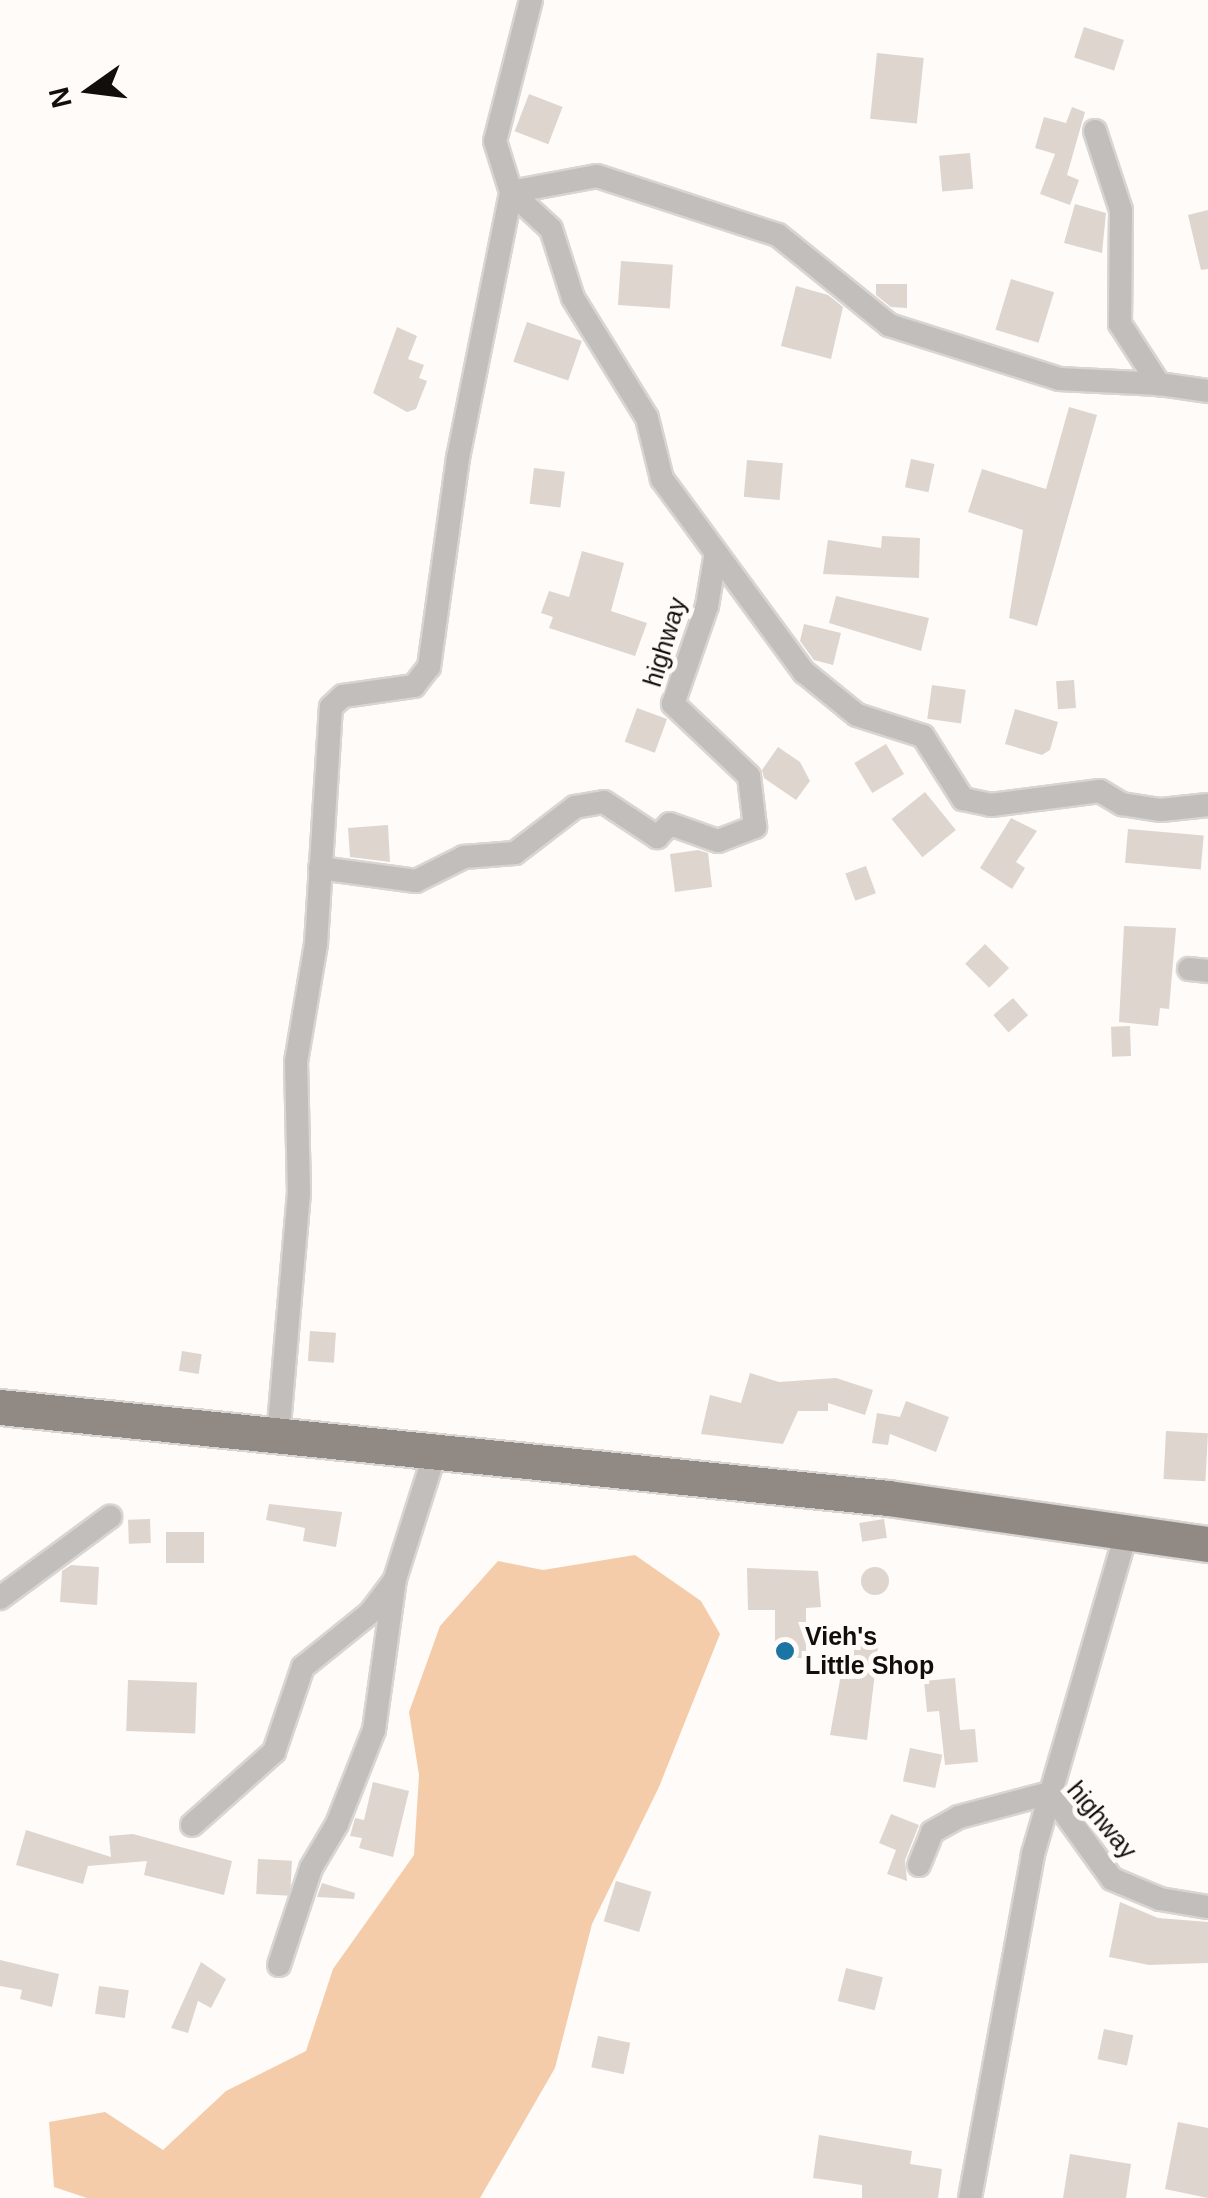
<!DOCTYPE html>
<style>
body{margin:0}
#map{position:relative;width:1208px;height:2198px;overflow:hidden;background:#fefbf8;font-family:Helvetica,sans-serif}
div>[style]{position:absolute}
.green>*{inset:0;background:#f5ccaa}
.building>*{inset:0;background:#ded5ce;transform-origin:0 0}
.round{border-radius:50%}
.roads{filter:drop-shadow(2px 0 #d8d5d2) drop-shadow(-2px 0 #d8d5d2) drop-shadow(0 2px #d8d5d2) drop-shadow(0 -2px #d8d5d2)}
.minor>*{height:22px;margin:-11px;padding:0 11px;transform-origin:11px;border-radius:11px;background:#c2bebb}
.primary>*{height:35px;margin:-17.5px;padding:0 17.5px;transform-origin:17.5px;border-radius:17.5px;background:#918a84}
.dots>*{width:28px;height:28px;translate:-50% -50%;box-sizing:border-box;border:5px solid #fefbf8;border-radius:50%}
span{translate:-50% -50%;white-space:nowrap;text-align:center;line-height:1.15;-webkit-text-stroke:10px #fefbf8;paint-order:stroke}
.street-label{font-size:25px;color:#110e0c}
.poi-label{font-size:25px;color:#110e0c;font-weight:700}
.left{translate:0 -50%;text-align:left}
.north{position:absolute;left:40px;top:40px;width:100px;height:100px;-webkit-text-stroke:8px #fefbf8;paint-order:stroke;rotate:256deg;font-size:28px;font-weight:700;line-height:40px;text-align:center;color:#110e0c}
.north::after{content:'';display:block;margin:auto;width:35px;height:45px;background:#110e0c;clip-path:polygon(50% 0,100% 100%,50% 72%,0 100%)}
</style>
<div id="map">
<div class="green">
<div style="clip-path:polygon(635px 1555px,701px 1601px,720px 1634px,659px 1787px,592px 1924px,555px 2068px,480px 2198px,87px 2198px,54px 2187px,49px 2122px,105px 2112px,163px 2150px,226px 2091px,306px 2051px,333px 1969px,414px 1855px,419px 1775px,409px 1712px,440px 1626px,498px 1561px,543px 1570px)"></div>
</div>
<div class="building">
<div style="left:1084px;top:27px;width:42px;height:32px;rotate:18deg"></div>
<div style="left:877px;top:53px;width:47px;height:66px;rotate:6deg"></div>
<div style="left:529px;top:94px;width:36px;height:40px;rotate:21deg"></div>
<div style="clip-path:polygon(1072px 107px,1085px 112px,1067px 175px,1079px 180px,1070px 205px,1040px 194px,1055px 154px,1035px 148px,1044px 117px,1066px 123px)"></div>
<div style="left:970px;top:153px;width:36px;height:31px;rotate:85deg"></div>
<div style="clip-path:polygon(1075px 204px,1106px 213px,1102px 253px,1064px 243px)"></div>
<div style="clip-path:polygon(1208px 210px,1208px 269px,1201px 270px,1188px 215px)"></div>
<div style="left:621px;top:261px;width:52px;height:44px;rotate:4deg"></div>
<div style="left:1011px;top:279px;width:45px;height:53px;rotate:17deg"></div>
<div style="clip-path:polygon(876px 284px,907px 284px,907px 308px,891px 307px,876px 295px)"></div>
<div style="clip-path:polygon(796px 286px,828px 295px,843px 307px,831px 359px,781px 346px)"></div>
<div style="left:527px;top:322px;width:58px;height:42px;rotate:19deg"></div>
<div style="clip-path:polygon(397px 327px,417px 336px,408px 359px,424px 365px,419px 378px,427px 381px,416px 409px,407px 412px,373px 393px)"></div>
<div style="clip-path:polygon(1069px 407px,1097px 415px,1037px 626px,1009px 618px,1023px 530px,968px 512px,982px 469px,1046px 489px)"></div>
<div style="left:911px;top:459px;width:24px;height:29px;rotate:12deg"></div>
<div style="left:747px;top:460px;width:36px;height:37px;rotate:5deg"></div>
<div style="left:534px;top:468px;width:31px;height:36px;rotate:7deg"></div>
<div style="clip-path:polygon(882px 536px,920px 538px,919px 578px,823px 574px,828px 540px,881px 548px)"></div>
<div style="clip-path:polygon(582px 551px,624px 563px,611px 611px,647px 623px,635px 656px,549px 628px,553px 617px,541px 613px,549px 591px,569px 597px)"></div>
<div style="clip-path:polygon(836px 596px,929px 618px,921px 651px,829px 623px)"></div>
<div style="clip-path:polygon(804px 624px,841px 633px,833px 665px,814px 660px,800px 641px)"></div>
<div style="left:1074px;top:680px;width:28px;height:18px;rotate:86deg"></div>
<div style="left:932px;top:685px;width:34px;height:34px;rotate:8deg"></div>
<div style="left:637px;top:708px;width:32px;height:36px;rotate:20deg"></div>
<div style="clip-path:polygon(1015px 709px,1058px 722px,1050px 750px,1042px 755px,1005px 744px)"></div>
<div style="left:886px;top:744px;width:35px;height:37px;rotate:59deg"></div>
<div style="clip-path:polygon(778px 747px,800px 762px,810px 781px,796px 800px,764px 778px,762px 770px)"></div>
<div style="left:925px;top:792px;width:49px;height:43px;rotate:51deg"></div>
<div style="clip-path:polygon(1011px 818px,1037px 831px,1016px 862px,1025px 868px,1012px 889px,980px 868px)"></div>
<div style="clip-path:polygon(388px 825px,390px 862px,350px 857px,348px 828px)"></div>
<div style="left:1128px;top:829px;width:76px;height:34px;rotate:5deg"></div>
<div style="clip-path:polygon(698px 850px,708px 853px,712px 887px,675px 892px,670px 854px)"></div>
<div style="left:866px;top:866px;width:29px;height:22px;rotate:70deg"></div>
<div style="clip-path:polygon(1124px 926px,1176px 928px,1169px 1009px,1160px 1008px,1158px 1026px,1119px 1022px)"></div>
<div style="left:985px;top:944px;width:34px;height:28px;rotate:45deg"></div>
<div style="left:1013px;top:998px;width:23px;height:26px;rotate:49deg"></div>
<div style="left:1130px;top:1026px;width:30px;height:19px;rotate:88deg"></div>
<div style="left:310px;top:1331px;width:26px;height:30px;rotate:4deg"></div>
<div style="left:182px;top:1351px;width:20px;height:20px;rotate:9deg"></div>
<div style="clip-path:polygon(750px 1373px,779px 1382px,836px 1378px,873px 1390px,865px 1415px,828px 1403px,828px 1411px,798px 1411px,783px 1444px,701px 1434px,710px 1395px,741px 1403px)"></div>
<div style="clip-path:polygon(906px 1401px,949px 1417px,936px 1452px,890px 1434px,888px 1445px,872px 1443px,877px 1413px,900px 1417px)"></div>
<div style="left:1166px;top:1431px;width:42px;height:48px;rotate:3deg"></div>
<div style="clip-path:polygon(269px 1504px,342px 1512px,336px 1547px,303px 1541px,305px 1528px,266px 1520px)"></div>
<div style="left:150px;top:1519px;width:24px;height:22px;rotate:88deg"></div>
<div style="left:884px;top:1519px;width:19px;height:25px;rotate:81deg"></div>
<div style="left:204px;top:1532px;width:31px;height:38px;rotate:90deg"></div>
<div style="clip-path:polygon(71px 1565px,99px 1567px,97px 1605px,60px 1602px,62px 1571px)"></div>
<div class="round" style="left:861px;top:1567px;width:28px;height:28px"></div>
<div style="clip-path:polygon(747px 1568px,818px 1571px,821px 1607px,806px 1608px,806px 1658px,775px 1658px,775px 1610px,748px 1610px)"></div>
<div style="clip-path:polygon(847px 1641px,878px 1647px,867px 1740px,830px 1735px)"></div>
<div style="clip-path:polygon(955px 1678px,960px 1730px,975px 1729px,978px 1762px,945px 1765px,939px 1711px,927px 1712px,924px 1681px)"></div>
<div style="left:128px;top:1680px;width:69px;height:51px;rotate:2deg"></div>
<div style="left:910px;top:1748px;width:33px;height:34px;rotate:12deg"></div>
<div style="clip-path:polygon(373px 1782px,409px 1791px,393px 1857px,359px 1848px,362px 1838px,350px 1836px,355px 1818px,364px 1820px)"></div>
<div style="clip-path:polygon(891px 1814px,919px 1825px,905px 1860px,907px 1881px,887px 1874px,896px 1850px,879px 1843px)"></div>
<div style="clip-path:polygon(26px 1830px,111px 1857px,109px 1836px,133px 1834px,232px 1861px,224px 1895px,144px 1875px,147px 1861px,88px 1866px,83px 1884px,16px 1865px)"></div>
<div style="left:258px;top:1859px;width:34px;height:35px;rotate:3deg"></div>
<div style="left:616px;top:1881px;width:37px;height:42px;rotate:17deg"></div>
<div style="clip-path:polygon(322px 1883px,355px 1893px,354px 1899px,317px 1897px)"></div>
<div style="clip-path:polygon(1120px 1902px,1158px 1918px,1208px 1922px,1208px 1963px,1149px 1965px,1109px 1957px)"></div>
<div style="clip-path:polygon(0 1960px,59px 1974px,52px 2007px,20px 1999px,22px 1990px,0 1986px)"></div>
<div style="clip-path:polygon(201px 1962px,226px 1979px,211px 2008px,198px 2001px,188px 2033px,171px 2028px)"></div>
<div style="left:846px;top:1968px;width:38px;height:34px;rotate:14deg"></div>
<div style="left:99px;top:1986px;width:30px;height:28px;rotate:8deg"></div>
<div style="left:1104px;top:2029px;width:30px;height:31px;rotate:12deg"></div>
<div style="left:598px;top:2036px;width:33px;height:32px;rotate:12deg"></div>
<div style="clip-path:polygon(1178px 2122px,1208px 2128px,1208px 2198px,1165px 2189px)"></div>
<div style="clip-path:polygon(819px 2135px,912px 2151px,910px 2164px,942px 2169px,938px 2198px,862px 2198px,862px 2185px,813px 2178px)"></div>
<div style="clip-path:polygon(1070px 2154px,1131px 2164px,1126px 2198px,1063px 2198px)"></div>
</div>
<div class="roads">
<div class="minor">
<div style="left:531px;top:0;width:146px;rotate:104.3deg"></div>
<div style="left:495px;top:141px;width:53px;rotate:72.6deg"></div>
<div style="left:511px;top:192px;width:54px;rotate:42.8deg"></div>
<div style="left:551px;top:229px;width:72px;rotate:72.3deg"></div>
<div style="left:573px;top:298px;width:141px;rotate:58.3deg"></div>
<div style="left:647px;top:418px;width:63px;rotate:76.2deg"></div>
<div style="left:662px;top:479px;width:240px;rotate:53.7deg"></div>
<div style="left:804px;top:672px;width:68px;rotate:39.1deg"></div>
<div style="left:857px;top:715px;width:69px;rotate:17.7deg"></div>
<div style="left:923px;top:736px;width:75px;rotate:57.6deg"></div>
<div style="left:963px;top:799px;width:29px;rotate:12deg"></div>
<div style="left:991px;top:805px;width:110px;rotate:-7.3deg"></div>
<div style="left:1100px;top:791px;width:26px;rotate:31deg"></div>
<div style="left:1122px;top:804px;width:39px;rotate:9deg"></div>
<div style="left:1161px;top:810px;width:47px;rotate:-6.1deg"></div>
<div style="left:1095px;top:131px;width:83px;rotate:71.8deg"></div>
<div style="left:1121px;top:210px;width:114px;rotate:90.5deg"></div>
<div style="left:1120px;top:324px;width:72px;rotate:57deg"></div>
<div style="left:1159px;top:384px;width:49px;rotate:8.1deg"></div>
<div style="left:320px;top:868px;width:97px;rotate:7.7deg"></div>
<div style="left:416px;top:881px;width:54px;rotate:-26.6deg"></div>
<div style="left:464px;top:857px;width:51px;rotate:-4.5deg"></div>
<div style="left:515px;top:853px;width:76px;rotate:-37.5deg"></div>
<div style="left:575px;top:807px;width:29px;rotate:-10deg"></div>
<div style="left:604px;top:802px;width:64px;rotate:33.4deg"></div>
<div style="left:657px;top:837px;width:18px;rotate:-45deg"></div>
<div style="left:670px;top:824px;width:51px;rotate:19.5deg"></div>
<div style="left:718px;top:841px;width:40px;rotate:-21deg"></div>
<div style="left:755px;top:827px;width:51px;rotate:-96.7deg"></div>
<div style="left:749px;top:776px;width:105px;rotate:-136.5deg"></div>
<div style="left:673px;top:704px;width:104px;rotate:-70.9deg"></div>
<div style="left:707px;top:606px;width:49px;rotate:-80.5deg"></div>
<div style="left:1189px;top:969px;width:19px;rotate:6deg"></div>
<div style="left:278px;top:1437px;width:245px;rotate:-85.1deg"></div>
<div style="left:299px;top:1193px;width:131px;rotate:-91.3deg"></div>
<div style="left:296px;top:1062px;width:120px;rotate:-80.4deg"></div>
<div style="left:316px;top:944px;width:237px;rotate:-86.4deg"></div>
<div style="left:331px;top:707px;width:16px;rotate:-43deg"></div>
<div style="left:343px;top:696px;width:72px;rotate:-8deg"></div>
<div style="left:414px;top:686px;width:24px;rotate:-52deg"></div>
<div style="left:429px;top:667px;width:211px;rotate:-82.1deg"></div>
<div style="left:458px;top:458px;width:271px;rotate:-78.7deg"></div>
<div style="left:511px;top:192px;width:87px;rotate:-10.5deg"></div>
<div style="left:597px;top:176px;width:190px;rotate:18.1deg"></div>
<div style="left:778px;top:235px;width:143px;rotate:39deg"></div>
<div style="left:889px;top:325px;width:178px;rotate:17.6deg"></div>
<div style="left:1059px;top:379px;width:100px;rotate:2.9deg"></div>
<div style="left:0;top:1598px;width:137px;rotate:-36.4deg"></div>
<div style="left:192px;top:1825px;width:110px;rotate:-41.7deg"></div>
<div style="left:274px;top:1752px;width:90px;rotate:-71.2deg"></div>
<div style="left:303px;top:1667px;width:86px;rotate:-38.9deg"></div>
<div style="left:370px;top:1613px;width:39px;rotate:-53deg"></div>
<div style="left:919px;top:1865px;width:35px;rotate:-68deg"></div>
<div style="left:932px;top:1832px;width:31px;rotate:-29deg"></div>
<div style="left:959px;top:1817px;width:94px;rotate:-14.8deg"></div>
<div style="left:1050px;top:1793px;width:106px;rotate:54.2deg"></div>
<div style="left:1112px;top:1879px;width:52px;rotate:22.6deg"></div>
<div style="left:1160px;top:1899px;width:49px;rotate:9.5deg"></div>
<div style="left:279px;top:1965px;width:102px;rotate:-71.7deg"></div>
<div style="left:311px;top:1868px;width:51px;rotate:-59.4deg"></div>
<div style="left:337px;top:1824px;width:101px;rotate:-68.5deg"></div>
<div style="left:374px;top:1730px;width:152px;rotate:-82.1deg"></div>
<div style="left:395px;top:1579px;width:135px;rotate:-72.4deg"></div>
<div style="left:970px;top:2198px;width:350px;rotate:-79.6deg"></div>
<div style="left:1033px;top:1854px;width:340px;rotate:-73.8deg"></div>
</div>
<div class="primary">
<div style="left:0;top:1407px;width:893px;rotate:5.85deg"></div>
<div style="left:888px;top:1498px;width:323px;rotate:8.2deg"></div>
</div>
</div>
<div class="dots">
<div style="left:785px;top:1651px;background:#1b75a4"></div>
</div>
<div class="street-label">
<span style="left:665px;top:642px;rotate:-73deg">highway</span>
<span style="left:1102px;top:1820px;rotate:50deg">highway</span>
</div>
<div class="poi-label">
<span class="left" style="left:805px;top:1651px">Vieh's<br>Little Shop</span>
</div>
<div class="north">N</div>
</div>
